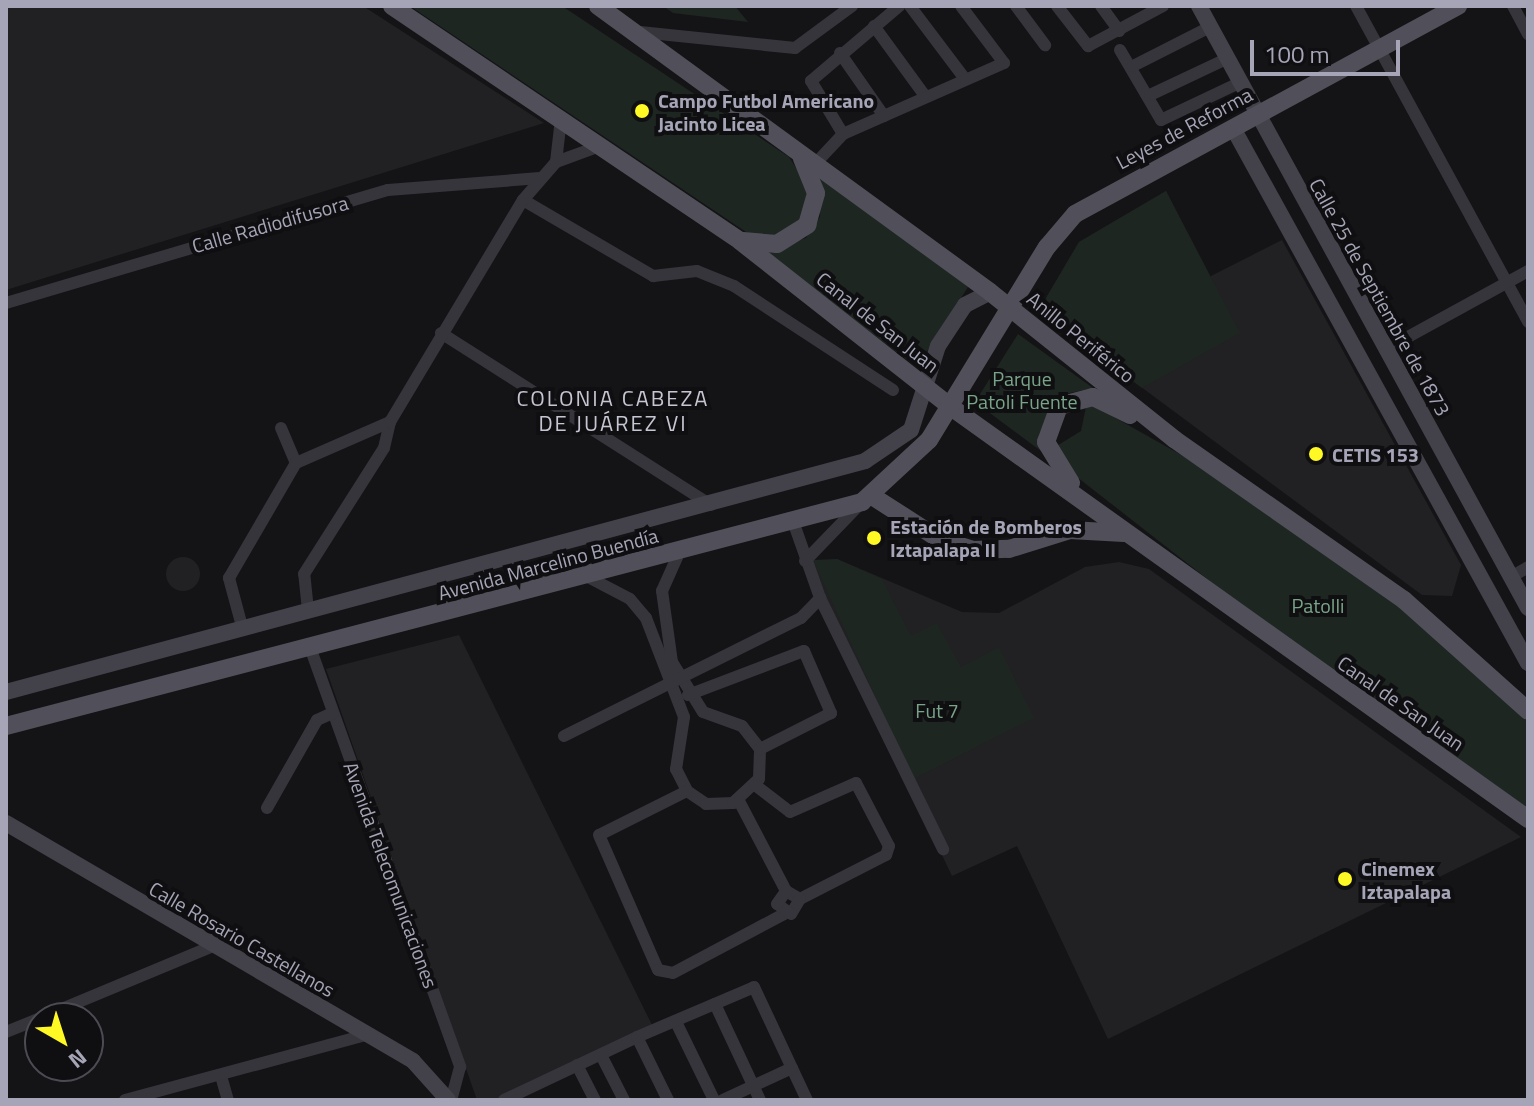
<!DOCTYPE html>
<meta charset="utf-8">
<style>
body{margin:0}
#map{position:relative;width:1534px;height:1106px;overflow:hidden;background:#141416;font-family:"Titillium Web",sans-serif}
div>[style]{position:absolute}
.built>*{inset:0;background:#212023}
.round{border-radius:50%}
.green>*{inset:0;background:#1e2621}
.street>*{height:12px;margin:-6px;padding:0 6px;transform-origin:6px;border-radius:6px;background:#36353b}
.secondary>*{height:16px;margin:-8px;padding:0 8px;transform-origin:8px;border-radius:8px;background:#43424b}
.primary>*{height:18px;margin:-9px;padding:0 9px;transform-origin:9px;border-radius:9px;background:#51505a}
.dots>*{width:22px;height:22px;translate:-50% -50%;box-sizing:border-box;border:4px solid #0f0f11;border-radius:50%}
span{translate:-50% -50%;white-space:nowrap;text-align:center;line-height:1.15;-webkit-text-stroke:8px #0f0f11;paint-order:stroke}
.poi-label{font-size:20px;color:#a5a5b7;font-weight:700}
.left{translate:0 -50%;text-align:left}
.street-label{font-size:20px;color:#a5a5b7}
.park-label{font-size:20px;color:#7aa489}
.neighbourhood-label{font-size:22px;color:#c6c6d3;letter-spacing:2px}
.frame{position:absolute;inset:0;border:8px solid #a5a5b7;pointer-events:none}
.north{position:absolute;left:24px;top:1002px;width:80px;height:80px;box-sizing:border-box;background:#0f0f11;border:2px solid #4b4b53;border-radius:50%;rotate:141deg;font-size:22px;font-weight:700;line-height:32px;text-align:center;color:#a5a5b7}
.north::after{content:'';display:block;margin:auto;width:28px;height:36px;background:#fef824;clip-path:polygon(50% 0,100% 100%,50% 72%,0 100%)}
.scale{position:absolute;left:1250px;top:40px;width:150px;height:36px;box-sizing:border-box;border:4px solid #a5a5b7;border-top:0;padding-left:10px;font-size:24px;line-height:28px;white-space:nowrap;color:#a5a5b7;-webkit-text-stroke:6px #0f0f11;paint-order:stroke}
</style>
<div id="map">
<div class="built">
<div style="clip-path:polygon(6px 6px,363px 6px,544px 123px,6px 290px)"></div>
<div style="clip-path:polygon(1166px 191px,1209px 277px,1282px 240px,1461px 565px,1452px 596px,1422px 595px,1052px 321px,1046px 298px,1079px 242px)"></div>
<div class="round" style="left:166px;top:557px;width:34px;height:34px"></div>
<div style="clip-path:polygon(837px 559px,962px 612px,999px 613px,1085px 567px,1119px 562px,1149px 569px,1521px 837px,1108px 1039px,1017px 846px,952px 876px,803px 564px)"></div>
<div style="clip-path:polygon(459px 635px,653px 1027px,495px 1100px,477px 1100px,326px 669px)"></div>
</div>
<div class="green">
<div style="clip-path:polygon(410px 6px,562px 6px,789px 157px,808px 186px,803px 221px,788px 233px,755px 238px)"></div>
<div style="clip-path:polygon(663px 6px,735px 6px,748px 22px,673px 13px)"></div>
<div style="clip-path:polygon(821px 175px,968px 287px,917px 367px,763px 252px,806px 238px,820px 217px)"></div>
<div style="clip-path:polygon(1166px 191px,1240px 333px,1142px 388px,1052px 321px,1046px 298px,1079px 242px)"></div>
<div style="clip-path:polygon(1018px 334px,1093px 388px,1065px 394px,1051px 406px,1041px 451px,975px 402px)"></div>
<div style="clip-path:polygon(1087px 402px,1185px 457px,1390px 597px,1516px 709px,1528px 721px,1528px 813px,1288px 642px,1077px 477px,1055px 447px,1081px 431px)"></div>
<div style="clip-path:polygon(837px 559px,882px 579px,911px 636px,937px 623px,961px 667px,999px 647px,1034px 718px,913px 779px,813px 560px)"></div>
</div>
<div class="street">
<div style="left:910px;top:6px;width:91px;rotate:53deg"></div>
<div style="left:1016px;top:6px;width:49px;rotate:53.4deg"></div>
<div style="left:1057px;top:6px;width:51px;rotate:52.2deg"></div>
<div style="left:1088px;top:46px;width:85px;rotate:-28.1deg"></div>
<div style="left:1101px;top:6px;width:31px;rotate:54deg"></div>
<div style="left:1356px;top:6px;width:360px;rotate:61.4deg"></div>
<div style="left:1513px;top:6px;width:32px;rotate:62deg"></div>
<div style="left:874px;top:26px;width:87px;rotate:53.9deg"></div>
<div style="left:640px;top:32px;width:156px;rotate:5.9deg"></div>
<div style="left:795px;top:48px;width:71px;rotate:-36.4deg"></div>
<div style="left:1120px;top:50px;width:81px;rotate:59.6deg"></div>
<div style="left:1161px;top:120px;width:86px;rotate:-25.4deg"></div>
<div style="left:840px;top:53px;width:77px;rotate:55.1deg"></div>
<div style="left:1133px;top:66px;width:86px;rotate:-26.9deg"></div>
<div style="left:1150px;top:95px;width:84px;rotate:-25.3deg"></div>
<div style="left:843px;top:134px;width:62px;rotate:-121.1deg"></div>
<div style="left:811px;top:81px;width:116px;rotate:-40.4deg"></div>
<div style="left:556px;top:162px;width:43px;rotate:-83.4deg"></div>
<div style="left:814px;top:165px;width:42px;rotate:-46.9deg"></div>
<div style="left:843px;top:134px;width:176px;rotate:-23.8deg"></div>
<div style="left:1004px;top:63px;width:71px;rotate:-127deg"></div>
<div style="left:523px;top:200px;width:151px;rotate:30.3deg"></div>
<div style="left:653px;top:276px;width:44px;rotate:-6.5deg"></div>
<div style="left:697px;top:271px;width:40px;rotate:22deg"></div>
<div style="left:734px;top:286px;width:190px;rotate:33.2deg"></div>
<div style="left:6px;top:303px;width:398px;rotate:-16.5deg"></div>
<div style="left:388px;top:190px;width:152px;rotate:-4.5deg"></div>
<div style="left:441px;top:333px;width:320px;rotate:32.5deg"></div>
<div style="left:1386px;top:349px;width:162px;rotate:-28.8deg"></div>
<div style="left:281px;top:428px;width:38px;rotate:67deg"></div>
<div style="left:794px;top:524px;width:78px;rotate:70.6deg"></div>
<div style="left:820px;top:598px;width:280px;rotate:63.9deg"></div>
<div style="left:805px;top:561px;width:82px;rotate:-46deg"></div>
<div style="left:588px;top:577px;width:47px;rotate:27.6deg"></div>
<div style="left:630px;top:599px;width:25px;rotate:50deg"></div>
<div style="left:646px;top:618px;width:106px;rotate:69deg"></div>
<div style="left:684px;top:717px;width:53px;rotate:98.7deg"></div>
<div style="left:676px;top:769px;width:25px;rotate:63deg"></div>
<div style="left:687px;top:791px;width:23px;rotate:34deg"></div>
<div style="left:706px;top:804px;width:27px;rotate:-2deg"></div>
<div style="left:733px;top:803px;width:35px;rotate:-43deg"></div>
<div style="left:759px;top:779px;width:30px;rotate:-88deg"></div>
<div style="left:760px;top:749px;width:29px;rotate:-128deg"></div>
<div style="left:742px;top:726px;width:41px;rotate:-160.3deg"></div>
<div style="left:703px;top:712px;width:59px;rotate:-121.8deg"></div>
<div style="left:672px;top:662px;width:72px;rotate:-98deg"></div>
<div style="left:662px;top:591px;width:42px;rotate:-65.9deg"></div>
<div style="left:1511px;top:577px;width:20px;rotate:-30deg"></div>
<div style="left:308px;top:610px;width:36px;rotate:-96deg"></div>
<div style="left:304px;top:574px;width:149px;rotate:-57.6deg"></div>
<div style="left:384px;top:448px;width:27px;rotate:-77deg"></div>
<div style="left:243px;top:630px;width:54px;rotate:-105.1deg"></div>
<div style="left:229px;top:578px;width:133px;rotate:-59.8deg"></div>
<div style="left:296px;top:463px;width:103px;rotate:-23.6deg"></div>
<div style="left:390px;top:422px;width:259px;rotate:-59.1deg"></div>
<div style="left:523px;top:200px;width:50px;rotate:-49deg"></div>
<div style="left:556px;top:162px;width:47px;rotate:-20deg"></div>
<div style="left:311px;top:650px;width:443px;rotate:70.3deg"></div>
<div style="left:460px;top:1067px;width:34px;rotate:105deg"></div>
<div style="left:688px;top:695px;width:124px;rotate:-20.8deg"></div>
<div style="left:804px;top:651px;width:68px;rotate:66.5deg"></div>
<div style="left:831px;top:713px;width:80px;rotate:153.1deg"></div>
<div style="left:564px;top:736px;width:265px;rotate:-26.5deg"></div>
<div style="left:801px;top:618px;width:28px;rotate:-46deg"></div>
<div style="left:755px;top:785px;width:44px;rotate:37.6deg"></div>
<div style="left:790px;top:812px;width:72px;rotate:-23.7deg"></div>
<div style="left:856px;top:783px;width:71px;rotate:62.4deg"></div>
<div style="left:889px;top:846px;width:9px;rotate:108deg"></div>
<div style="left:886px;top:855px;width:97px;rotate:152.9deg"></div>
<div style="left:687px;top:791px;width:98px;rotate:153.4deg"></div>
<div style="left:599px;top:835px;width:147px;rotate:66.4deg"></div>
<div style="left:658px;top:970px;width:15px;rotate:11deg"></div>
<div style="left:673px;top:973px;width:126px;rotate:-28deg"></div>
<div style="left:739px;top:801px;width:102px;rotate:62.4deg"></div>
<div style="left:786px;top:891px;width:16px;rotate:30deg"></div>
<div style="left:800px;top:899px;width:17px;rotate:121deg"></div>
<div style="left:791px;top:914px;width:17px;rotate:-144deg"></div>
<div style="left:777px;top:904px;width:16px;rotate:-55deg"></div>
<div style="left:267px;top:808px;width:101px;rotate:-60.4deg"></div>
<div style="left:317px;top:720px;width:17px;rotate:-24deg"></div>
<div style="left:715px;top:1004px;width:106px;rotate:64.9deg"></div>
<div style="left:40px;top:1018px;width:187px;rotate:-22.6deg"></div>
<div style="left:676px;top:1022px;width:87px;rotate:64deg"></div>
<div style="left:6px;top:1032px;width:37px;rotate:-22deg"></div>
<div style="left:601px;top:1055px;width:51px;rotate:62.9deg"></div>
<div style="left:577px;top:1065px;width:39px;rotate:63deg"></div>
<div style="left:221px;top:1076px;width:25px;rotate:74deg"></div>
<div style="left:125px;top:1100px;width:254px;rotate:-15.1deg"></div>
<div style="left:504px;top:1100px;width:147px;rotate:-25.3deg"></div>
<div style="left:668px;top:1100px;width:70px;rotate:-116.2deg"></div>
<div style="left:637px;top:1037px;width:127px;rotate:-23.1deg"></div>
<div style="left:754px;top:987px;width:125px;rotate:64.9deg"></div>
<div style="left:723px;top:1100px;width:76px;rotate:-24.9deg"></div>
</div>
<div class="secondary">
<div style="left:1199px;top:6px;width:686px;rotate:61.34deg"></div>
<div style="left:1233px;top:128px;width:611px;rotate:61.13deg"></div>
<div style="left:6px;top:692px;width:890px;rotate:-15.05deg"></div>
<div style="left:865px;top:461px;width:55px;rotate:-34deg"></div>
<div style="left:911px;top:430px;width:88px;rotate:-72.2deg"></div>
<div style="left:938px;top:346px;width:49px;rotate:-56.6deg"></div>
<div style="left:965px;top:305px;width:28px;rotate:-27deg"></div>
<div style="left:6px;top:823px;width:471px;rotate:30.3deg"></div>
<div style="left:413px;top:1061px;width:52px;rotate:48.1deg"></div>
</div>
<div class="primary">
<div style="left:392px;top:6px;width:420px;rotate:34deg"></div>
<div style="left:740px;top:241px;width:268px;rotate:38.2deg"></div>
<div style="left:951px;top:407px;width:709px;rotate:35.53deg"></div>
<div style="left:598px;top:6px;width:485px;rotate:36.1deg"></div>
<div style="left:990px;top:292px;width:236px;rotate:38.6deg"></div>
<div style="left:1174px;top:439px;width:281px;rotate:35deg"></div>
<div style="left:1404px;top:600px;width:166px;rotate:41.8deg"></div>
<div style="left:743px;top:241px;width:34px;rotate:5deg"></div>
<div style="left:777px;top:244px;width:36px;rotate:-32deg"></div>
<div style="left:807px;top:225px;width:33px;rotate:-74deg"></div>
<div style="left:816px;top:193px;width:38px;rotate:-112deg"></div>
<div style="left:1071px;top:483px;width:48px;rotate:-121.4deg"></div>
<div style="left:1046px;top:442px;width:38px;rotate:-70deg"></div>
<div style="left:1059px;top:406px;width:35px;rotate:-15deg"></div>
<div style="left:1093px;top:397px;width:41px;rotate:25.9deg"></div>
<div style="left:872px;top:496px;width:80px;rotate:32.7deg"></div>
<div style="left:939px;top:539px;width:36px;rotate:18deg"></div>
<div style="left:973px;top:550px;width:36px;rotate:-2deg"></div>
<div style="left:1009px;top:549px;width:64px;rotate:-17.3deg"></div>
<div style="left:1070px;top:530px;width:54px;rotate:3.2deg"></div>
<div style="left:6px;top:726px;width:885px;rotate:-14.66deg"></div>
<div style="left:862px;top:502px;width:91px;rotate:-42.8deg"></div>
<div style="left:929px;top:440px;width:226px;rotate:-58.6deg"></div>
<div style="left:1047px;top:247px;width:43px;rotate:-49.7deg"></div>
<div style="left:1075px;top:214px;width:436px;rotate:-28.5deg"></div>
</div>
<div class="dots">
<div style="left:642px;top:111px;background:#fef824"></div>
<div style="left:1316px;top:454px;background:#fef824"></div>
<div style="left:874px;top:538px;background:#fef824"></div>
<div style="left:1345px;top:879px;background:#fef824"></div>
</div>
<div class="poi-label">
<span class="left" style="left:658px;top:112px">Campo Futbol Americano<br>Jacinto Licea</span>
<span class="left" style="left:1332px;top:454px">CETIS 153</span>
<span class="left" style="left:890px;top:538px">Estación de Bomberos<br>Iztapalapa II</span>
<span class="left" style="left:1361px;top:880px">Cinemex<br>Iztapalapa</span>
</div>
<div class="street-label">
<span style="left:1184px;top:128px;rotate:-28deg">Leyes de Reforma</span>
<span style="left:270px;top:224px;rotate:-16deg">Calle Radiodifusora</span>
<span style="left:1380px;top:297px;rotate:61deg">Calle 25 de Septiembre de 1873</span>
<span style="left:878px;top:322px;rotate:38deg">Canal de San Juan</span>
<span style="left:1081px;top:337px;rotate:39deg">Anillo Periférico</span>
<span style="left:548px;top:564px;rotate:-15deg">Avenida Marcelino Buendía</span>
<span style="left:1401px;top:703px;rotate:35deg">Canal de San Juan</span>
<span style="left:391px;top:875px;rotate:70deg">Avenida Telecomunicaciones</span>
<span style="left:242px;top:939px;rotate:30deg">Calle Rosario Castellanos</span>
</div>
<div class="park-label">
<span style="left:1022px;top:390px">Parque<br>Patoli Fuente</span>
<span style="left:1318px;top:605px">Patolli</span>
<span style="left:937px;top:710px">Fut 7</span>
</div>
<div class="neighbourhood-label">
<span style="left:613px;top:411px">COLONIA CABEZA<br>DE JUÁREZ VI</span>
</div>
<div class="frame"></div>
<div class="north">N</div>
<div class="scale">100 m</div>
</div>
